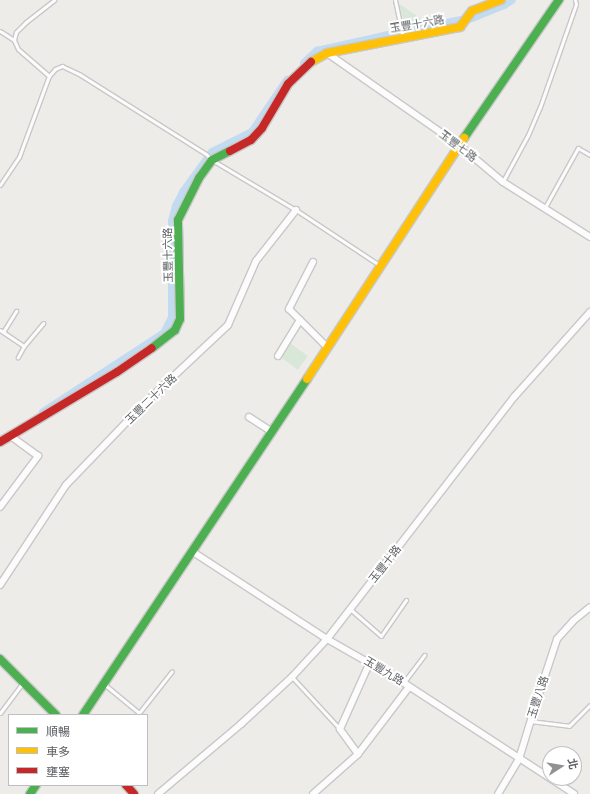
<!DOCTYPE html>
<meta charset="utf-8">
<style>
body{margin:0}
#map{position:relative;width:590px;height:794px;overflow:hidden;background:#edece9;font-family:Montserrat,"Noto Sans TC",sans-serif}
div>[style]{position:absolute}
.green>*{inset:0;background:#d8e7d7;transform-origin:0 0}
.canal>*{height:8px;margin:-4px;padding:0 4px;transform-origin:4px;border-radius:4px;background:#c3dbf1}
.roads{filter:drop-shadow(1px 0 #c8c8c8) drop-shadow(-1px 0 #c8c8c8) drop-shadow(0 1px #c8c8c8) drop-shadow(0 -1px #c8c8c8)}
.lane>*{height:3px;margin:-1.5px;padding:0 1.5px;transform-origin:1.5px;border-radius:1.5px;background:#fcfcfc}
.street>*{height:6px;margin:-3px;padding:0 3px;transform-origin:3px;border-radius:3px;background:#fcfcfc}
.fast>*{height:8px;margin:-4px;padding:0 4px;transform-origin:4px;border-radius:4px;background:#4caf50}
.slow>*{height:8px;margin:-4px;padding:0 4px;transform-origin:4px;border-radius:4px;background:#ffc107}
.jam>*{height:8px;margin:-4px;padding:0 4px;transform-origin:4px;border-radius:4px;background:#c62828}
span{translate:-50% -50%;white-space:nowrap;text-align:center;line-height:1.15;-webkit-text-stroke:4px #fff;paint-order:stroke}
.street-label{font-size:11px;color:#5e6165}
.legend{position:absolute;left:8px;top:714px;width:140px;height:72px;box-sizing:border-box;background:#fff;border:1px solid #bfc0c1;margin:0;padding:5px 7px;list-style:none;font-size:12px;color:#5e6165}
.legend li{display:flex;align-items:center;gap:8px;height:20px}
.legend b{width:20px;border:1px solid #bfc0c1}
.north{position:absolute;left:542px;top:746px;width:40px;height:40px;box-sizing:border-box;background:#fff;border:1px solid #bfc0c1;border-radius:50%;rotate:78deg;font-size:11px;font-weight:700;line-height:16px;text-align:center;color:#5e6165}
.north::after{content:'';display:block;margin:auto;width:14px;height:18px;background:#909293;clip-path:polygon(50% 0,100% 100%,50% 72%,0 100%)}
</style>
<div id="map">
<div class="green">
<div style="clip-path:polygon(398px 3px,426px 22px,405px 25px)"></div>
<div style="left:290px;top:343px;width:22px;height:17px;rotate:36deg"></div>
</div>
<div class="canal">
<div style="left:304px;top:63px;width:18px;rotate:-43deg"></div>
<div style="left:317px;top:51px;width:95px;rotate:-12.7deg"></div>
<div style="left:410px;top:30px;width:63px;rotate:-11deg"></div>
<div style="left:472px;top:18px;width:35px;rotate:-22deg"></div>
<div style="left:504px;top:5px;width:9px;rotate:-32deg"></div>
<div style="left:43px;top:412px;width:145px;rotate:-33.1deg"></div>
<div style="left:164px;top:333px;width:18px;rotate:-63deg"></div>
<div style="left:172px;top:317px;width:96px;rotate:-90deg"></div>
<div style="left:172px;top:221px;width:16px;rotate:-75deg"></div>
<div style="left:176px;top:206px;width:16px;rotate:-63deg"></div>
<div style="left:183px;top:192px;width:49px;rotate:-54.1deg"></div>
<div style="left:212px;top:152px;width:45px;rotate:-26.6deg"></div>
<div style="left:252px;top:132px;width:63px;rotate:-56.1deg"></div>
</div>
<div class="roads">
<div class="lane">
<div style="left:395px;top:0;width:38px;rotate:78deg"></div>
<div style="left:0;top:31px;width:17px;rotate:33deg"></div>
<div style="left:49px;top:76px;width:41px;rotate:-138.9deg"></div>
<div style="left:18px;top:49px;width:10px;rotate:-114deg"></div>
<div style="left:14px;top:40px;width:8px;rotate:-76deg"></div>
<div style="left:16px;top:32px;width:14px;rotate:-45deg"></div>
<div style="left:26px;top:22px;width:36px;rotate:-38deg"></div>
<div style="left:503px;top:181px;width:52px;rotate:-61.5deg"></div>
<div style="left:528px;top:135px;width:30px;rotate:-67deg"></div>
<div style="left:540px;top:107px;width:109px;rotate:-70.7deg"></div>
<div style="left:576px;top:4px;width:4px;rotate:-104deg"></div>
<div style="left:0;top:185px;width:34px;rotate:-56deg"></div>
<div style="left:19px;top:157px;width:86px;rotate:-69.7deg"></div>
<div style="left:49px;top:76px;width:9px;rotate:-49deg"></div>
<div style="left:55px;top:69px;width:8px;rotate:-23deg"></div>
<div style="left:62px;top:66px;width:19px;rotate:25deg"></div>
<div style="left:79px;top:74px;width:150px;rotate:32.2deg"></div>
<div style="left:206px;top:154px;width:8px;rotate:45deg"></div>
<div style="left:212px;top:160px;width:98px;rotate:30.8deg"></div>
<div style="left:296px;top:210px;width:102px;rotate:33.4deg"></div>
<div style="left:544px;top:209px;width:70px;rotate:-60.9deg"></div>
<div style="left:578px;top:148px;width:14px;rotate:30deg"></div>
<div style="left:0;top:330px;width:29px;rotate:34deg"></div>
<div style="left:24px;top:346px;width:13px;rotate:119deg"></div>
<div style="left:3px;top:332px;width:25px;rotate:-58deg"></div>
<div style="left:24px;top:346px;width:30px;rotate:-50deg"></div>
<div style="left:350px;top:609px;width:41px;rotate:41.1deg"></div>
<div style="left:381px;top:636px;width:44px;rotate:-55.2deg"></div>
<div style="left:292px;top:677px;width:71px;rotate:47.3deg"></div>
<div style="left:404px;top:682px;width:34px;rotate:-53deg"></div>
<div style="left:104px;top:684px;width:45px;rotate:39.6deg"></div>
<div style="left:139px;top:713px;width:53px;rotate:-51.8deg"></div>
<div style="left:0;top:713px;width:38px;rotate:-53deg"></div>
<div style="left:530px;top:721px;width:39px;rotate:7deg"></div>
<div style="left:569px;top:726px;width:30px;rotate:-45deg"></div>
</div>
<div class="street">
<div style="left:327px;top:53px;width:161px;rotate:34.9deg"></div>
<div style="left:459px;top:145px;width:57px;rotate:40.1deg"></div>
<div style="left:503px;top:182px;width:103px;rotate:32.3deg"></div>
<div style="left:313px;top:262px;width:53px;rotate:117.1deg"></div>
<div style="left:289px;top:309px;width:55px;rotate:45deg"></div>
<div style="left:278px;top:356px;width:42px;rotate:-58.6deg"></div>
<div style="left:249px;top:417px;width:27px;rotate:33deg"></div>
<div style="left:0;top:507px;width:64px;rotate:-53.3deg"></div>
<div style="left:38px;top:456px;width:32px;rotate:-144deg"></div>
<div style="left:193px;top:552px;width:160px;rotate:33deg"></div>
<div style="left:327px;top:639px;width:89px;rotate:29.7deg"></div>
<div style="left:404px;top:683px;width:203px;rotate:33.1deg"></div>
<div style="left:0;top:585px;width:120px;rotate:-56.6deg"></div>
<div style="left:66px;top:485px;width:114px;rotate:-46.1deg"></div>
<div style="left:145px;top:403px;width:114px;rotate:-43.2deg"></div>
<div style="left:228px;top:325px;width:70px;rotate:-66.4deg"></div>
<div style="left:256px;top:261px;width:65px;rotate:-51.9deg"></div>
<div style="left:358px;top:754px;width:31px;rotate:-126deg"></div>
<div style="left:340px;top:729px;width:73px;rotate:-65.9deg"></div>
<div style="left:158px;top:794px;width:109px;rotate:-40.1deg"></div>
<div style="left:241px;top:724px;width:69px;rotate:-42.7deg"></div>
<div style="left:292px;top:677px;width:52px;rotate:-47.4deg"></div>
<div style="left:327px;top:639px;width:307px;rotate:-52.3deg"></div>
<div style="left:515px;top:396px;width:113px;rotate:-48.2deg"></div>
<div style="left:313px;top:794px;width:60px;rotate:-41.6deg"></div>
<div style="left:358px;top:754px;width:84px;rotate:-52.7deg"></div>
<div style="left:498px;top:794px;width:41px;rotate:-59deg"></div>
<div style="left:519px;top:759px;width:62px;rotate:-73deg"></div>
<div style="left:537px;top:700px;width:64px;rotate:-71.8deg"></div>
<div style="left:557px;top:639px;width:24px;rotate:-48deg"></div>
<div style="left:573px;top:621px;width:22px;rotate:-39deg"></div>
</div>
<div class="fast">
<div style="left:464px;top:138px;width:168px;rotate:-55.5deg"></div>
<div style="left:152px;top:348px;width:29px;rotate:-38deg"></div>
<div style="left:175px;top:330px;width:12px;rotate:-66deg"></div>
<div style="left:180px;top:319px;width:99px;rotate:-91.2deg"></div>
<div style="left:178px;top:220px;width:47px;rotate:-63.4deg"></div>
<div style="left:199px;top:178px;width:22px;rotate:-54deg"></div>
<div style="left:212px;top:160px;width:20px;rotate:-27deg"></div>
<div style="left:0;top:659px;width:79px;rotate:45deg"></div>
<div style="left:83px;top:715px;width:404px;rotate:-56.3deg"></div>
<div style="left:30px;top:794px;width:11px;rotate:-56deg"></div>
</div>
<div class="slow">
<div style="left:311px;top:62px;width:18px;rotate:-29deg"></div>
<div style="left:327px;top:53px;width:136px;rotate:-11.1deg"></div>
<div style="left:460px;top:27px;width:20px;rotate:-53deg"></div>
<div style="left:472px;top:11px;width:31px;rotate:-21deg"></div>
<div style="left:307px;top:379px;width:288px;rotate:-56.9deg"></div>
</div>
<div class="jam">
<div style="left:230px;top:151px;width:24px;rotate:-28deg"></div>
<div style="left:251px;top:140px;width:16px;rotate:-47deg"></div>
<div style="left:262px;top:128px;width:51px;rotate:-59.4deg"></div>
<div style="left:288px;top:84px;width:32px;rotate:-44deg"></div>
<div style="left:0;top:442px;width:136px;rotate:-30.9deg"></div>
<div style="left:117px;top:372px;width:42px;rotate:-34.4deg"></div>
<div style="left:126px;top:785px;width:12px;rotate:48deg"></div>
</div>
</div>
<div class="street-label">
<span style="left:417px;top:24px;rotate:-10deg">玉豐十六路</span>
<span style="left:458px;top:146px;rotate:37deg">玉豐七路</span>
<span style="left:168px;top:255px;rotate:-91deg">玉豐十六路</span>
<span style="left:151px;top:399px;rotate:-44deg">玉豐二十六路</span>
<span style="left:385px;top:564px;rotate:-52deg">玉豐十路</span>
<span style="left:384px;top:671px;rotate:31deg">玉豐九路</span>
<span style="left:538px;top:697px;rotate:-72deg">玉豐八路</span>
</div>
<ul class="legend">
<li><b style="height:5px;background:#4caf50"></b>順暢</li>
<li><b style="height:5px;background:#ffc107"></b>車多</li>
<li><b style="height:5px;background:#c62828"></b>壅塞</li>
</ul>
<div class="north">北</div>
</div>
